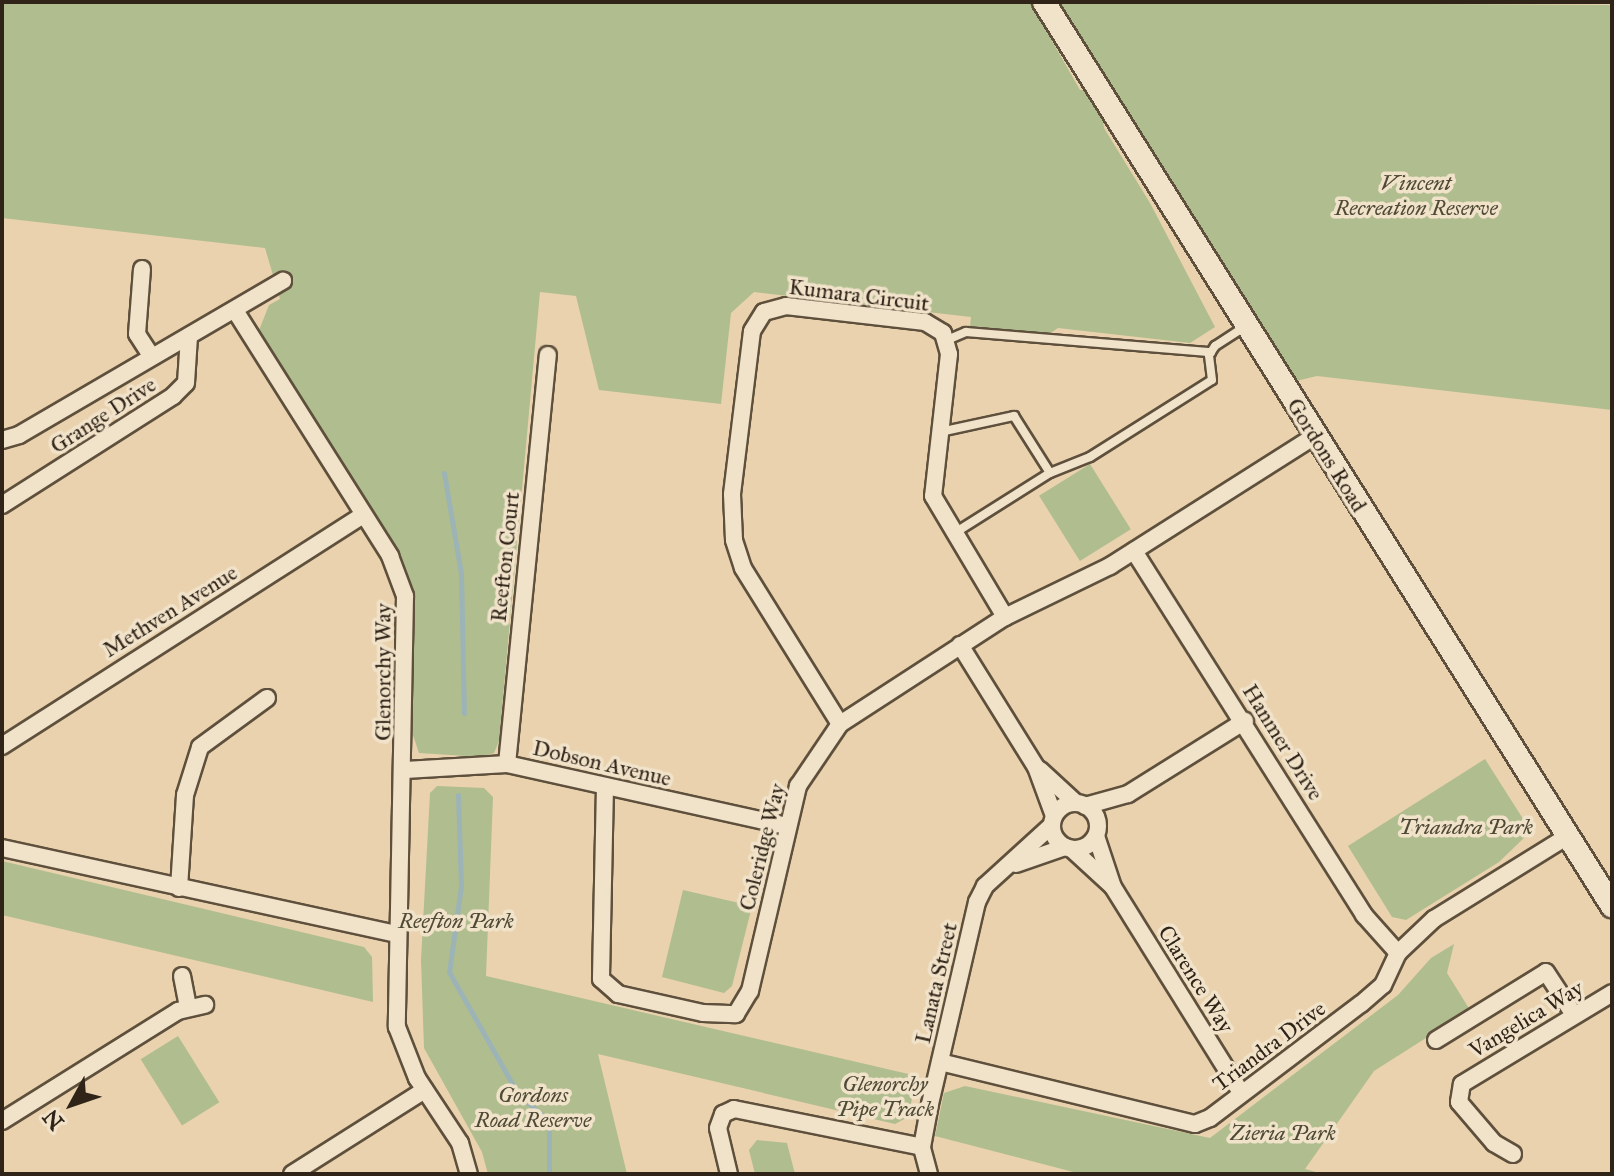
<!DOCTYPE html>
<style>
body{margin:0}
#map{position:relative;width:1614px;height:1176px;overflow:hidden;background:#e9d2ad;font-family:"IM FELL Great Primer",serif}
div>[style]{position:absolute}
.green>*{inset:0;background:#b0bd8f;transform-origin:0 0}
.stream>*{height:5px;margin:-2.5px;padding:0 2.5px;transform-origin:2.5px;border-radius:2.5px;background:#9db4b6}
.roads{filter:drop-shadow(2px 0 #5e503c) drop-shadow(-2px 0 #5e503c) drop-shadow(0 2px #5e503c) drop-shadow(0 -2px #5e503c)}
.lane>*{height:8px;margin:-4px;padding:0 4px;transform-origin:4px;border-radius:4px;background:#f1e2ca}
.street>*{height:16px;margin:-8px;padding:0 8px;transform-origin:8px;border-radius:8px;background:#f1e2ca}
.street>.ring{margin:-8px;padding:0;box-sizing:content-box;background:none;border:16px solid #f1e2ca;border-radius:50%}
.secondary>*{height:22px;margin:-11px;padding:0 11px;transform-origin:11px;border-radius:11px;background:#f1e2ca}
span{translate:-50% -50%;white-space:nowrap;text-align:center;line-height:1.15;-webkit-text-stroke:7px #f1e2ca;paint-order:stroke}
.park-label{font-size:22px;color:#4f4a35;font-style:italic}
.street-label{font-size:22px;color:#2f2417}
.frame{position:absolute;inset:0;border:4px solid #2f2417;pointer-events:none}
.north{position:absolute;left:32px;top:1064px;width:80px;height:80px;-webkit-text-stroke:6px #f1e2ca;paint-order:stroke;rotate:230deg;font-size:22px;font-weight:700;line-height:32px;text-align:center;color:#2f2417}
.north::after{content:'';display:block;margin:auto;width:28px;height:36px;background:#2f2417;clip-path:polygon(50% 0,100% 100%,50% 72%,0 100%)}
</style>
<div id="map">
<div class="green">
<div style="clip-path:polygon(2px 2px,1030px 2px,1080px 90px,1087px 90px,1102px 114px,1104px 128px,1150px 203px,1215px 327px,1190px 343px,1058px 328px,1048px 335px,970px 326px,971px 317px,754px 292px,731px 313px,721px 404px,599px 390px,576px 296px,540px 292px,499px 741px,494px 753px,482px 757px,419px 753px,413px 735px,413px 590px,400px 555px,258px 333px,269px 305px,280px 299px,265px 248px,2px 218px)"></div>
<div style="clip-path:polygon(1051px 2px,1612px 5px,1612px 410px,1317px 376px,1292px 382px,1285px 361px,1127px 112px,1119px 107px)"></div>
<div style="left:1090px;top:464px;width:77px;height:60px;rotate:58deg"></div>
<div style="clip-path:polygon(1485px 759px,1525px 822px,1526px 836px,1499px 862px,1406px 920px,1392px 917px,1348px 846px)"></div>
<div style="clip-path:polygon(437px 786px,484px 788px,493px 797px,486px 976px,917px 1076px,908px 1117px,895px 1124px,598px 1054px,627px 1174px,488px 1174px,482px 1152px,424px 1048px,421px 960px,430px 793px)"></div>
<div style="clip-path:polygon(2px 861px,364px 947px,372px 957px,373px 1002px,2px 915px)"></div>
<div style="clip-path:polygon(683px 890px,752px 906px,732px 986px,724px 993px,662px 977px)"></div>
<div style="clip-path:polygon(1454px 944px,1447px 973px,1470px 1010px,1374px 1071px,1305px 1169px,1323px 1174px,1081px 1174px,935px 1136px,944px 1093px,965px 1086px,1210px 1138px,1398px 995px,1431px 958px)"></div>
<div style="left:178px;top:1036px;width:78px;height:44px;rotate:58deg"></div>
<div style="clip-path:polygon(757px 1140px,787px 1143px,795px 1174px,755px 1174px,749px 1150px)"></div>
</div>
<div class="stream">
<div style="left:444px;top:473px;width:101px;rotate:80.4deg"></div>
<div style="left:461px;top:573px;width:140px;rotate:88.8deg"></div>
<div style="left:458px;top:795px;width:91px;rotate:88.1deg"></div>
<div style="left:461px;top:886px;width:87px;rotate:97.9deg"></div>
<div style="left:449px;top:972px;width:140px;rotate:60.5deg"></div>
<div style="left:518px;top:1094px;width:41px;rotate:41.1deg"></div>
<div style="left:549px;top:1121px;width:53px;rotate:90deg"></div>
</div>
<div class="roads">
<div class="lane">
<div style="left:947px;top:340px;width:21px;rotate:-23deg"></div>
<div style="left:966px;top:332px;width:246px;rotate:4.7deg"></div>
<div style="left:940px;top:432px;width:76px;rotate:-12.2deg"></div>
<div style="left:1014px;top:416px;width:67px;rotate:57.7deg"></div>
<div style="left:953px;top:534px;width:115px;rotate:-32.2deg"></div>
<div style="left:1050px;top:473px;width:43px;rotate:-21.8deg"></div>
<div style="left:1090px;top:457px;width:144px;rotate:-32.3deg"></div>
<div style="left:1212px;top:380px;width:25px;rotate:-97deg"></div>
<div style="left:1209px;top:355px;width:11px;rotate:-56deg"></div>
<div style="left:1215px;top:346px;width:37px;rotate:-33deg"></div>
</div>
<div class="street">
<div style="left:142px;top:269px;width:65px;rotate:94.4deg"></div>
<div style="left:137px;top:334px;width:27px;rotate:57deg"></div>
<div style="left:236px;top:312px;width:289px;rotate:57.7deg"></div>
<div style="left:390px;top:556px;width:43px;rotate:69.4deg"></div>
<div style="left:405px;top:596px;width:431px;rotate:91.1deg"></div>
<div style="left:397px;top:1027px;width:55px;rotate:68.6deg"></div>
<div style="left:417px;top:1078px;width:78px;rotate:56.5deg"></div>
<div style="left:460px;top:1143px;width:32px;rotate:74deg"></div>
<div style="left:2px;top:440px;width:18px;rotate:-16deg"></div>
<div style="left:19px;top:435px;width:306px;rotate:-30.3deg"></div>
<div style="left:2px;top:505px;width:203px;rotate:-32.5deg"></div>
<div style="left:173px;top:396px;width:18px;rotate:-45deg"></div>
<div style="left:186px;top:383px;width:47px;rotate:-86.3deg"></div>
<div style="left:1134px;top:551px;width:431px;rotate:57.7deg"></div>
<div style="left:1364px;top:915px;width:51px;rotate:48.2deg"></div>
<div style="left:960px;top:645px;width:144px;rotate:58.1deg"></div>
<div style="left:1036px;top:767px;width:52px;rotate:69.8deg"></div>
<div style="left:840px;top:724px;width:184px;rotate:-121.9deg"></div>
<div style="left:743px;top:568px;width:29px;rotate:-108deg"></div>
<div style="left:734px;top:540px;width:46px;rotate:-92.5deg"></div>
<div style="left:732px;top:494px;width:164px;rotate:-83deg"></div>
<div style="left:752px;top:331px;width:22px;rotate:-58deg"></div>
<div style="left:764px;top:312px;width:23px;rotate:-15deg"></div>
<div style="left:786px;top:306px;width:140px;rotate:6.6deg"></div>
<div style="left:925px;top:322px;width:21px;rotate:31deg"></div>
<div style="left:943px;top:333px;width:22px;rotate:74deg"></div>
<div style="left:949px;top:354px;width:143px;rotate:96.4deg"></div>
<div style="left:933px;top:496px;width:141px;rotate:59.2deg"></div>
<div style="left:2px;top:746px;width:429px;rotate:-32.6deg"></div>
<div style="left:507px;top:764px;width:411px;rotate:-84.3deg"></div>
<div style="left:405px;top:770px;width:102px;rotate:-3.4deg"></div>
<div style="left:507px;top:764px;width:286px;rotate:12.5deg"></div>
<div style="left:1040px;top:770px;width:49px;rotate:42.5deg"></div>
<div style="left:605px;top:786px;width:193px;rotate:91.2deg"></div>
<div style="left:601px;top:979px;width:23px;rotate:41deg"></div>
<div style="left:618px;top:994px;width:87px;rotate:12.6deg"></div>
<div style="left:703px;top:1013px;width:33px;rotate:2deg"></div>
<div style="left:736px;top:1014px;width:27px;rotate:-59deg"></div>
<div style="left:750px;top:991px;width:211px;rotate:-76.8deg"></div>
<div style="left:798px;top:786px;width:75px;rotate:-55.9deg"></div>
<div style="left:840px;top:724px;width:197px;rotate:-33deg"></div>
<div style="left:1005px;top:617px;width:117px;rotate:-25.9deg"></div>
<div style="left:1110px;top:566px;width:243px;rotate:-32.4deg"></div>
<div class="ring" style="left:1052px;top:803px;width:30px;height:30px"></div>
<div style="left:1085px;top:806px;width:45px;rotate:-15.6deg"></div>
<div style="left:1128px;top:794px;width:138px;rotate:-32deg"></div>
<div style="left:1096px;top:836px;width:54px;rotate:71.6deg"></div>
<div style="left:1113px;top:887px;width:243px;rotate:58.1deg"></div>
<div style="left:2px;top:848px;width:405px;rotate:12.3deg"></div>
<div style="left:1073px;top:850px;width:53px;rotate:42.7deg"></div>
<div style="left:1016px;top:864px;width:52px;rotate:-19.1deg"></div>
<div style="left:179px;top:888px;width:93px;rotate:-86.3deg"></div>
<div style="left:185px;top:795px;width:50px;rotate:-72.6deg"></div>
<div style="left:200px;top:747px;width:83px;rotate:-36.2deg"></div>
<div style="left:182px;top:976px;width:32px;rotate:79deg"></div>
<div style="left:1436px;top:1040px;width:129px;rotate:-31.7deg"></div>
<div style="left:1546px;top:972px;width:51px;rotate:56.9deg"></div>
<div style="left:940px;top:1062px;width:262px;rotate:13.7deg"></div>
<div style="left:1195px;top:1124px;width:16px;rotate:-22deg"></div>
<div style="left:1210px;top:1118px;width:189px;rotate:-37.1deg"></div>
<div style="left:1361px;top:1004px;width:29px;rotate:-41deg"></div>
<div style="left:1383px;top:985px;width:35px;rotate:-65deg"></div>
<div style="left:1398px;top:953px;width:50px;rotate:-43.4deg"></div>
<div style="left:1434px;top:919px;width:158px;rotate:-31.8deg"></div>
<div style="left:2px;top:1121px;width:208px;rotate:-32deg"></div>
<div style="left:178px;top:1011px;width:28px;rotate:-13deg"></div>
<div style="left:1513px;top:1154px;width:22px;rotate:-150deg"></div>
<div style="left:1494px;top:1143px;width:54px;rotate:-130.5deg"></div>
<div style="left:1459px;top:1102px;width:18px;rotate:-81deg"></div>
<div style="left:1462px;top:1084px;width:175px;rotate:-31.2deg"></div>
<div style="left:292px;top:1174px;width:157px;rotate:-32.3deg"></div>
<div style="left:729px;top:1174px;width:47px;rotate:-103.4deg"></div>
<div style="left:718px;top:1128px;width:15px;rotate:-70deg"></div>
<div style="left:723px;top:1114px;width:12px;rotate:-24deg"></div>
<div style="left:734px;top:1109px;width:192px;rotate:11.4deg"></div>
<div style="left:929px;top:1174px;width:28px;rotate:-105deg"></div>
<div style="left:922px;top:1147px;width:44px;rotate:-79.5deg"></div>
<div style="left:930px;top:1104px;width:207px;rotate:-76.9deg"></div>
<div style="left:977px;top:902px;width:18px;rotate:-63deg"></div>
<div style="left:985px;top:886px;width:89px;rotate:-42.3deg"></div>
</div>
<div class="secondary">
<div style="left:1044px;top:2px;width:1068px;rotate:57.86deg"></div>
</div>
</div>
<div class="park-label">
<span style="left:1416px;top:195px">Vincent<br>Recreation Reserve</span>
<span style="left:1466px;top:827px">Triandra Park</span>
<span style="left:456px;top:921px">Reefton Park</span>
<span style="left:885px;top:1096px">Glenorchy<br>Pipe Track</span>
<span style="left:533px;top:1107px">Gordons<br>Road Reserve</span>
<span style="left:1283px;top:1133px">Zieria Park</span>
</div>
<div class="street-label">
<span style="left:859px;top:295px;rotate:7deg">Kumara Circuit</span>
<span style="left:103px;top:415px;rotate:-33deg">Grange Drive</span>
<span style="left:1327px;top:455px;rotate:58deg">Gordons Road</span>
<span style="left:505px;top:557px;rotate:-84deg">Reefton Court</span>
<span style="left:170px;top:611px;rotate:-32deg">Methven Avenue</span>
<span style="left:383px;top:672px;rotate:-90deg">Glenorchy Way</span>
<span style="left:1283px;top:742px;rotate:58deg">Hanmer Drive</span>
<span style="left:602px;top:763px;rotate:13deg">Dobson Avenue</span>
<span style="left:762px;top:847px;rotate:-76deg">Coleridge Way</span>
<span style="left:1196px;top:979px;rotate:58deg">Clarence Way</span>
<span style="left:936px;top:983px;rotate:-77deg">Lanata Street</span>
<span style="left:1526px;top:1019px;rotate:-31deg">Vangelica Way</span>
<span style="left:1269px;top:1046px;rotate:-37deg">Triandra Drive</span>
</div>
<div class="frame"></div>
<div class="north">N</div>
</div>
